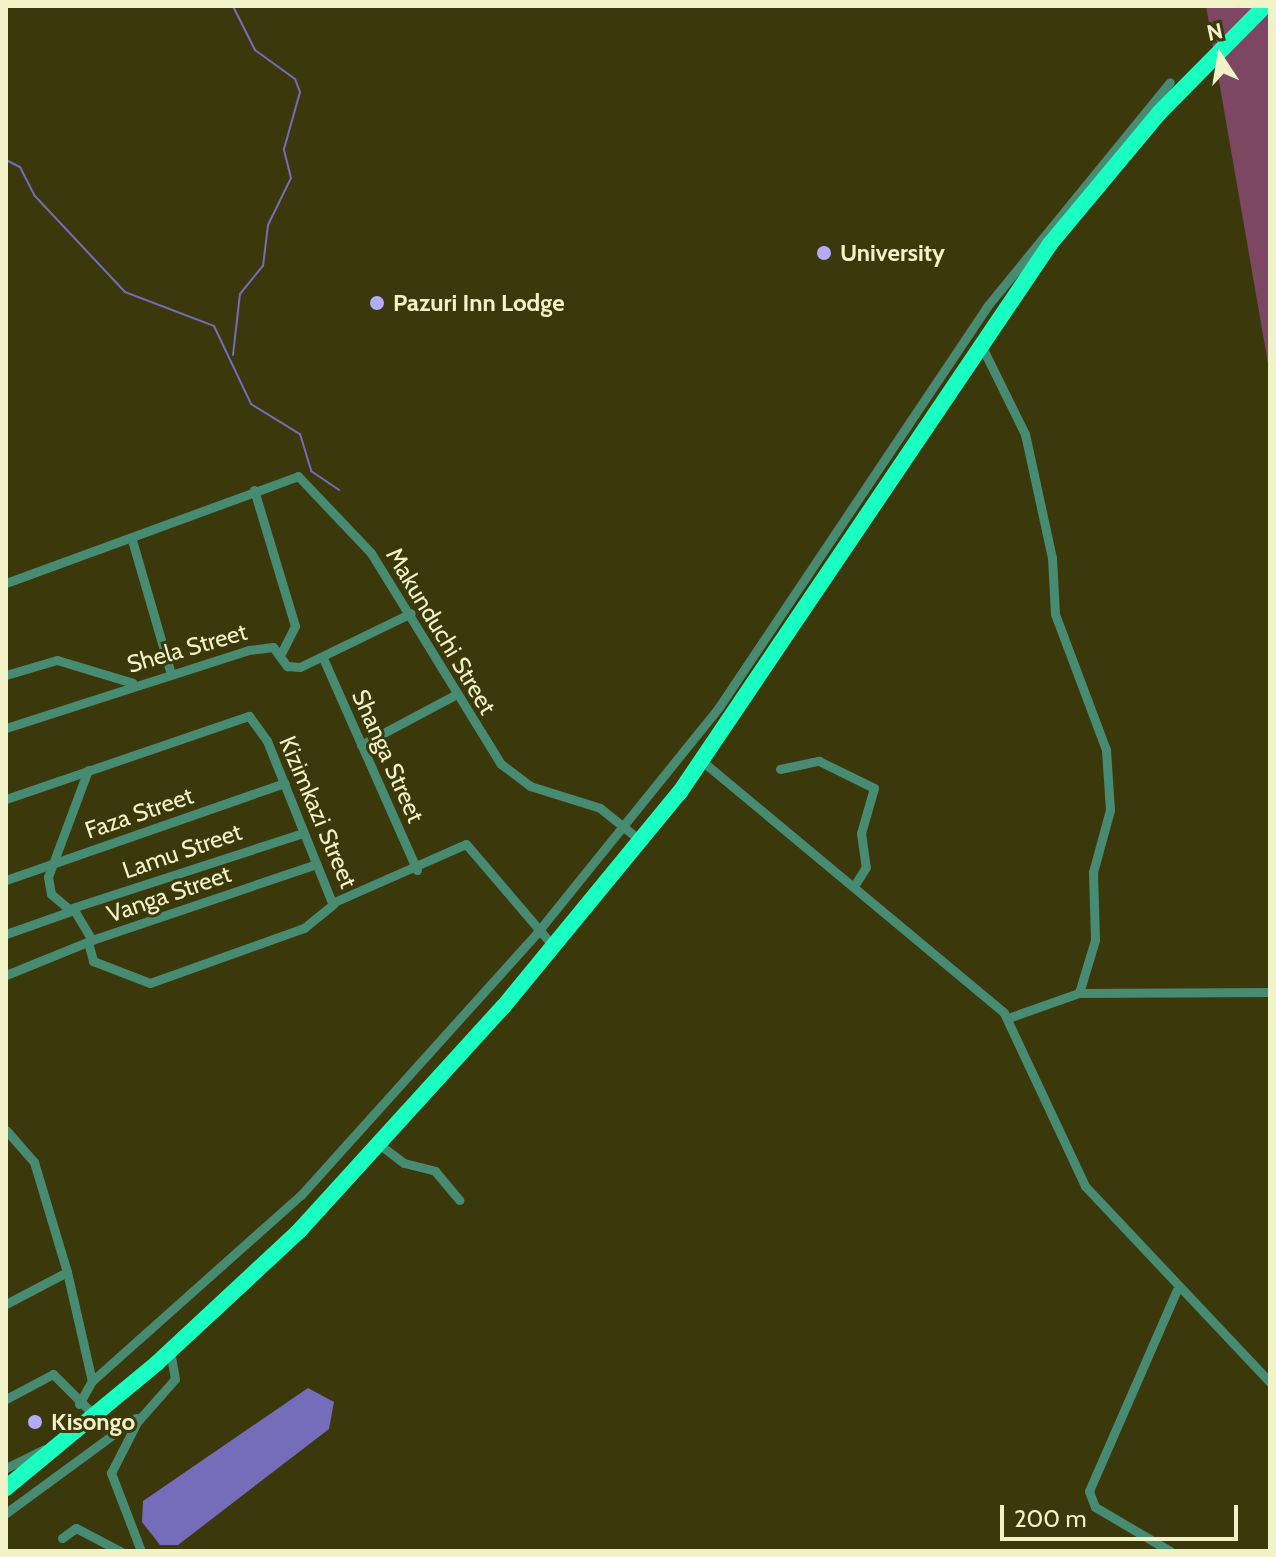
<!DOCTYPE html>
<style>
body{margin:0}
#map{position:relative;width:1276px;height:1557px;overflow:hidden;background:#3b390b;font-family:Cabin,sans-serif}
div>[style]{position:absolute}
.green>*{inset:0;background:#7d4764}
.water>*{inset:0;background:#756cba}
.stream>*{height:2px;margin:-1px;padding:0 1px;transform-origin:1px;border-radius:1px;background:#756cba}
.street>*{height:9px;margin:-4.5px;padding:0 4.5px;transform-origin:4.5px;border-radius:4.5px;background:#478b72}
.highway>*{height:16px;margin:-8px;padding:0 8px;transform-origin:8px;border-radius:8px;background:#19ffc2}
.dots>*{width:22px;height:22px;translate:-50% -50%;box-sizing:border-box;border:4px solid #3b390b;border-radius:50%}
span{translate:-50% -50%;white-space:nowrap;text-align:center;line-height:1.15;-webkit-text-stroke:6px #3b390b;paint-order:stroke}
.poi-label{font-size:24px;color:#f2f2c9;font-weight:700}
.left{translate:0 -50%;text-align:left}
.street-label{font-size:24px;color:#f2f2c9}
.frame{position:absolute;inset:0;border:8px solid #f2f2c9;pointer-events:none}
.north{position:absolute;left:1180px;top:16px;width:80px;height:80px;-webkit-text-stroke:6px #3b390b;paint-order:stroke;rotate:348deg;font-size:22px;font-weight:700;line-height:32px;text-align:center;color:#f2f2c9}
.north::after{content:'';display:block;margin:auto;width:28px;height:36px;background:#f2f2c9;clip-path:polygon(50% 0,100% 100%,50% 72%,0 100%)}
.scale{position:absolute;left:1000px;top:1505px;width:238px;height:36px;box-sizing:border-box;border:4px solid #f2f2c9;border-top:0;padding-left:10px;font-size:24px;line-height:28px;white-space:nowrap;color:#f2f2c9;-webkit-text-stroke:6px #3b390b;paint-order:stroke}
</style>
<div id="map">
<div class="green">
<div style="clip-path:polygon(1206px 6px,1270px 6px,1270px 375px)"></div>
</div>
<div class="water">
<div style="clip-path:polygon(308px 1388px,334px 1402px,329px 1429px,178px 1545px,160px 1545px,142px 1522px,143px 1501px)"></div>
</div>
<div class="stream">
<div style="left:6px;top:160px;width:16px;rotate:27deg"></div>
<div style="left:20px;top:167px;width:31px;rotate:63deg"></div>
<div style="left:34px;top:195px;width:133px;rotate:46.8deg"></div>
<div style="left:125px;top:292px;width:95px;rotate:20.9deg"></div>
<div style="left:214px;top:326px;width:86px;rotate:64.6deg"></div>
<div style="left:251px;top:404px;width:57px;rotate:31.5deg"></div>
<div style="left:300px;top:434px;width:39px;rotate:73deg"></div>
<div style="left:311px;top:471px;width:34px;rotate:34deg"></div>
<div style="left:233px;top:355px;width:61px;rotate:-83.5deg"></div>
<div style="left:240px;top:294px;width:36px;rotate:-51deg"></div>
<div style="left:263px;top:266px;width:41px;rotate:-83deg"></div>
<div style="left:268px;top:225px;width:52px;rotate:-63.9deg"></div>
<div style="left:291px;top:178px;width:30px;rotate:-104deg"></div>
<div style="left:284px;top:149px;width:59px;rotate:-74.3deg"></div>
<div style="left:300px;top:92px;width:14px;rotate:-111deg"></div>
<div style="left:295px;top:79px;width:49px;rotate:-144.1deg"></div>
<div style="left:255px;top:50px;width:49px;rotate:-116.6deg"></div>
</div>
<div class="street">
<div style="left:981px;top:345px;width:99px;rotate:63.7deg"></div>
<div style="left:1025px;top:434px;width:127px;rotate:77.7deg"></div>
<div style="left:1052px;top:558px;width:56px;rotate:86.9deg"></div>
<div style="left:1055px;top:614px;width:145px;rotate:69.4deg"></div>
<div style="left:1106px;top:750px;width:60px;rotate:86.2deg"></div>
<div style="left:1110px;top:810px;width:64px;rotate:105.3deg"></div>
<div style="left:1093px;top:872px;width:68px;rotate:88.3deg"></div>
<div style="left:1095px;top:940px;width:55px;rotate:106.8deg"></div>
<div style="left:254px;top:490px;width:142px;rotate:73.2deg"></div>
<div style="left:295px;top:626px;width:30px;rotate:117deg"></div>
<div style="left:132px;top:540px;width:136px;rotate:73.8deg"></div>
<div style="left:6px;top:583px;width:311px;rotate:-20.1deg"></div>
<div style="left:298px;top:476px;width:106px;rotate:46.5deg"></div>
<div style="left:371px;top:553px;width:248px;rotate:58.4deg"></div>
<div style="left:501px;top:764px;width:36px;rotate:37deg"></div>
<div style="left:530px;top:786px;width:73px;rotate:17.4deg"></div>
<div style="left:600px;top:808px;width:53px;rotate:38.8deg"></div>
<div style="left:323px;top:658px;width:232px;rotate:66.1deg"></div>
<div style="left:6px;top:675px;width:53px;rotate:-16.4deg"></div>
<div style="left:57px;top:660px;width:79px;rotate:16.8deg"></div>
<div style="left:6px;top:728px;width:255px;rotate:-17.8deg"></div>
<div style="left:249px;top:650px;width:24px;rotate:-7deg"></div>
<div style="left:273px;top:647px;width:24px;rotate:54deg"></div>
<div style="left:287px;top:666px;width:13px;rotate:4deg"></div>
<div style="left:300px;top:667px;width:123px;rotate:-25.9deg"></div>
<div style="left:361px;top:745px;width:109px;rotate:-28deg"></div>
<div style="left:702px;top:761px;width:393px;rotate:39.8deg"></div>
<div style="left:1004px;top:1013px;width:191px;rotate:64.9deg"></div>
<div style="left:1085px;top:1186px;width:270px;rotate:46.7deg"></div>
<div style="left:780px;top:769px;width:40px;rotate:-12deg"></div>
<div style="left:819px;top:761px;width:61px;rotate:26.1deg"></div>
<div style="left:874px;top:788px;width:47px;rotate:106.1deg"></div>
<div style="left:861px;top:833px;width:34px;rotate:82deg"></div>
<div style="left:866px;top:867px;width:22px;rotate:122deg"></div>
<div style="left:88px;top:770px;width:114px;rotate:110.5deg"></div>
<div style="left:48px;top:877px;width:17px;rotate:80deg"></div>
<div style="left:51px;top:894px;width:23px;rotate:40deg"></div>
<div style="left:69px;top:909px;width:246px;rotate:-18deg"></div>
<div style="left:6px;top:799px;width:257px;rotate:-18.9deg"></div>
<div style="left:249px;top:716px;width:31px;rotate:54deg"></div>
<div style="left:267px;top:741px;width:175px;rotate:68.1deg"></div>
<div style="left:332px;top:903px;width:146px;rotate:-23.8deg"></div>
<div style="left:466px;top:844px;width:134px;rotate:49.5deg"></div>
<div style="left:6px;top:880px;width:295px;rotate:-19.2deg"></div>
<div style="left:6px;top:934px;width:72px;rotate:-19.4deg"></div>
<div style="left:74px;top:910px;width:35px;rotate:59deg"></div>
<div style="left:92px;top:940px;width:237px;rotate:-18.7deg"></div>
<div style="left:88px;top:942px;width:20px;rotate:75deg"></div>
<div style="left:93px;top:961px;width:61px;rotate:21.1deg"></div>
<div style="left:150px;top:983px;width:164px;rotate:-19.7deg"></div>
<div style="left:304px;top:928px;width:38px;rotate:-39deg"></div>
<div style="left:6px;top:975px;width:93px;rotate:-22.1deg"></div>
<div style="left:1008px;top:1018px;width:75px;rotate:-19.4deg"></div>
<div style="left:1079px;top:993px;width:191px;rotate:-0.3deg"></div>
<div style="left:6px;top:1130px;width:43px;rotate:48.8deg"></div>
<div style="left:34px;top:1162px;width:115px;rotate:73.3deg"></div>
<div style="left:67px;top:1272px;width:69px;rotate:152.3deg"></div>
<div style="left:380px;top:1145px;width:30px;rotate:37deg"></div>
<div style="left:404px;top:1163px;width:32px;rotate:14deg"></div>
<div style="left:435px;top:1171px;width:38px;rotate:50deg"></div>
<div style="left:67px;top:1272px;width:112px;rotate:77.1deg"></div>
<div style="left:6px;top:1399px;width:53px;rotate:-28deg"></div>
<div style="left:53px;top:1374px;width:59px;rotate:45deg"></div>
<div style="left:79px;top:1404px;width:26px;rotate:-61deg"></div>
<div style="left:92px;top:1381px;width:280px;rotate:-41.7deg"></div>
<div style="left:301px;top:1195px;width:351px;rotate:-48deg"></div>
<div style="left:536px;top:934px;width:292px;rotate:-51.1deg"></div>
<div style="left:719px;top:707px;width:485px;rotate:-56.2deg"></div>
<div style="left:989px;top:304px;width:286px;rotate:-50.8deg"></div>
<div style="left:6px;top:1468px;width:43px;rotate:-26deg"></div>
<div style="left:6px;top:1513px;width:161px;rotate:-36.2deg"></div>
<div style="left:62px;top:1538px;width:17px;rotate:-36deg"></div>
<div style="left:76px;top:1528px;width:50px;rotate:27.6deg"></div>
<div style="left:141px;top:1551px;width:84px;rotate:-111deg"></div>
<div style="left:111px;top:1473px;width:57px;rotate:-63deg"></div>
<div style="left:137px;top:1422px;width:57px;rotate:-48.5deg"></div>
<div style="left:175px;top:1379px;width:28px;rotate:-100deg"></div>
<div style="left:1170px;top:1551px;width:87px;rotate:-149.6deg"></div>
<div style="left:1095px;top:1507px;width:17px;rotate:-111deg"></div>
<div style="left:1089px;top:1491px;width:219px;rotate:-66.4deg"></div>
</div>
<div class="highway">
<div style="left:6px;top:1488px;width:196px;rotate:-39.6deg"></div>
<div style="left:157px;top:1363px;width:194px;rotate:-42.9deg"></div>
<div style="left:299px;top:1231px;width:304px;rotate:-47.7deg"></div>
<div style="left:504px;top:1006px;width:277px;rotate:-50.6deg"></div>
<div style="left:680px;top:792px;width:661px;rotate:-55.97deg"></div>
<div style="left:1050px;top:244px;width:170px;rotate:-50.2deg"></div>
<div style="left:1159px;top:113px;width:151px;rotate:-45.3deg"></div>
</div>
<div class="dots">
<div style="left:824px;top:253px;background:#b3adf9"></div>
<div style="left:377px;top:303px;background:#b3adf9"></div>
<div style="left:35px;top:1422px;background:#b3adf9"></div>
</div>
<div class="poi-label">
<span class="left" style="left:840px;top:253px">University</span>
<span class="left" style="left:393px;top:303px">Pazuri Inn Lodge</span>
<span class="left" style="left:51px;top:1422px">Kisongo</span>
</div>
<div class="street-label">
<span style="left:441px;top:631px;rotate:59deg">Makunduchi Street</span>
<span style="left:187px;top:648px;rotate:-16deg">Shela Street</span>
<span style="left:388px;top:756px;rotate:66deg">Shanga Street</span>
<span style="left:318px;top:812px;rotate:67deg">Kizimkazi Street</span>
<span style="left:139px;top:813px;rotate:-19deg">Faza Street</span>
<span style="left:182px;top:851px;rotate:-19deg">Lamu Street</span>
<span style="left:169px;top:894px;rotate:-19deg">Vanga Street</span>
</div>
<div class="frame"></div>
<div class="north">N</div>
<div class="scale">200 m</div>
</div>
